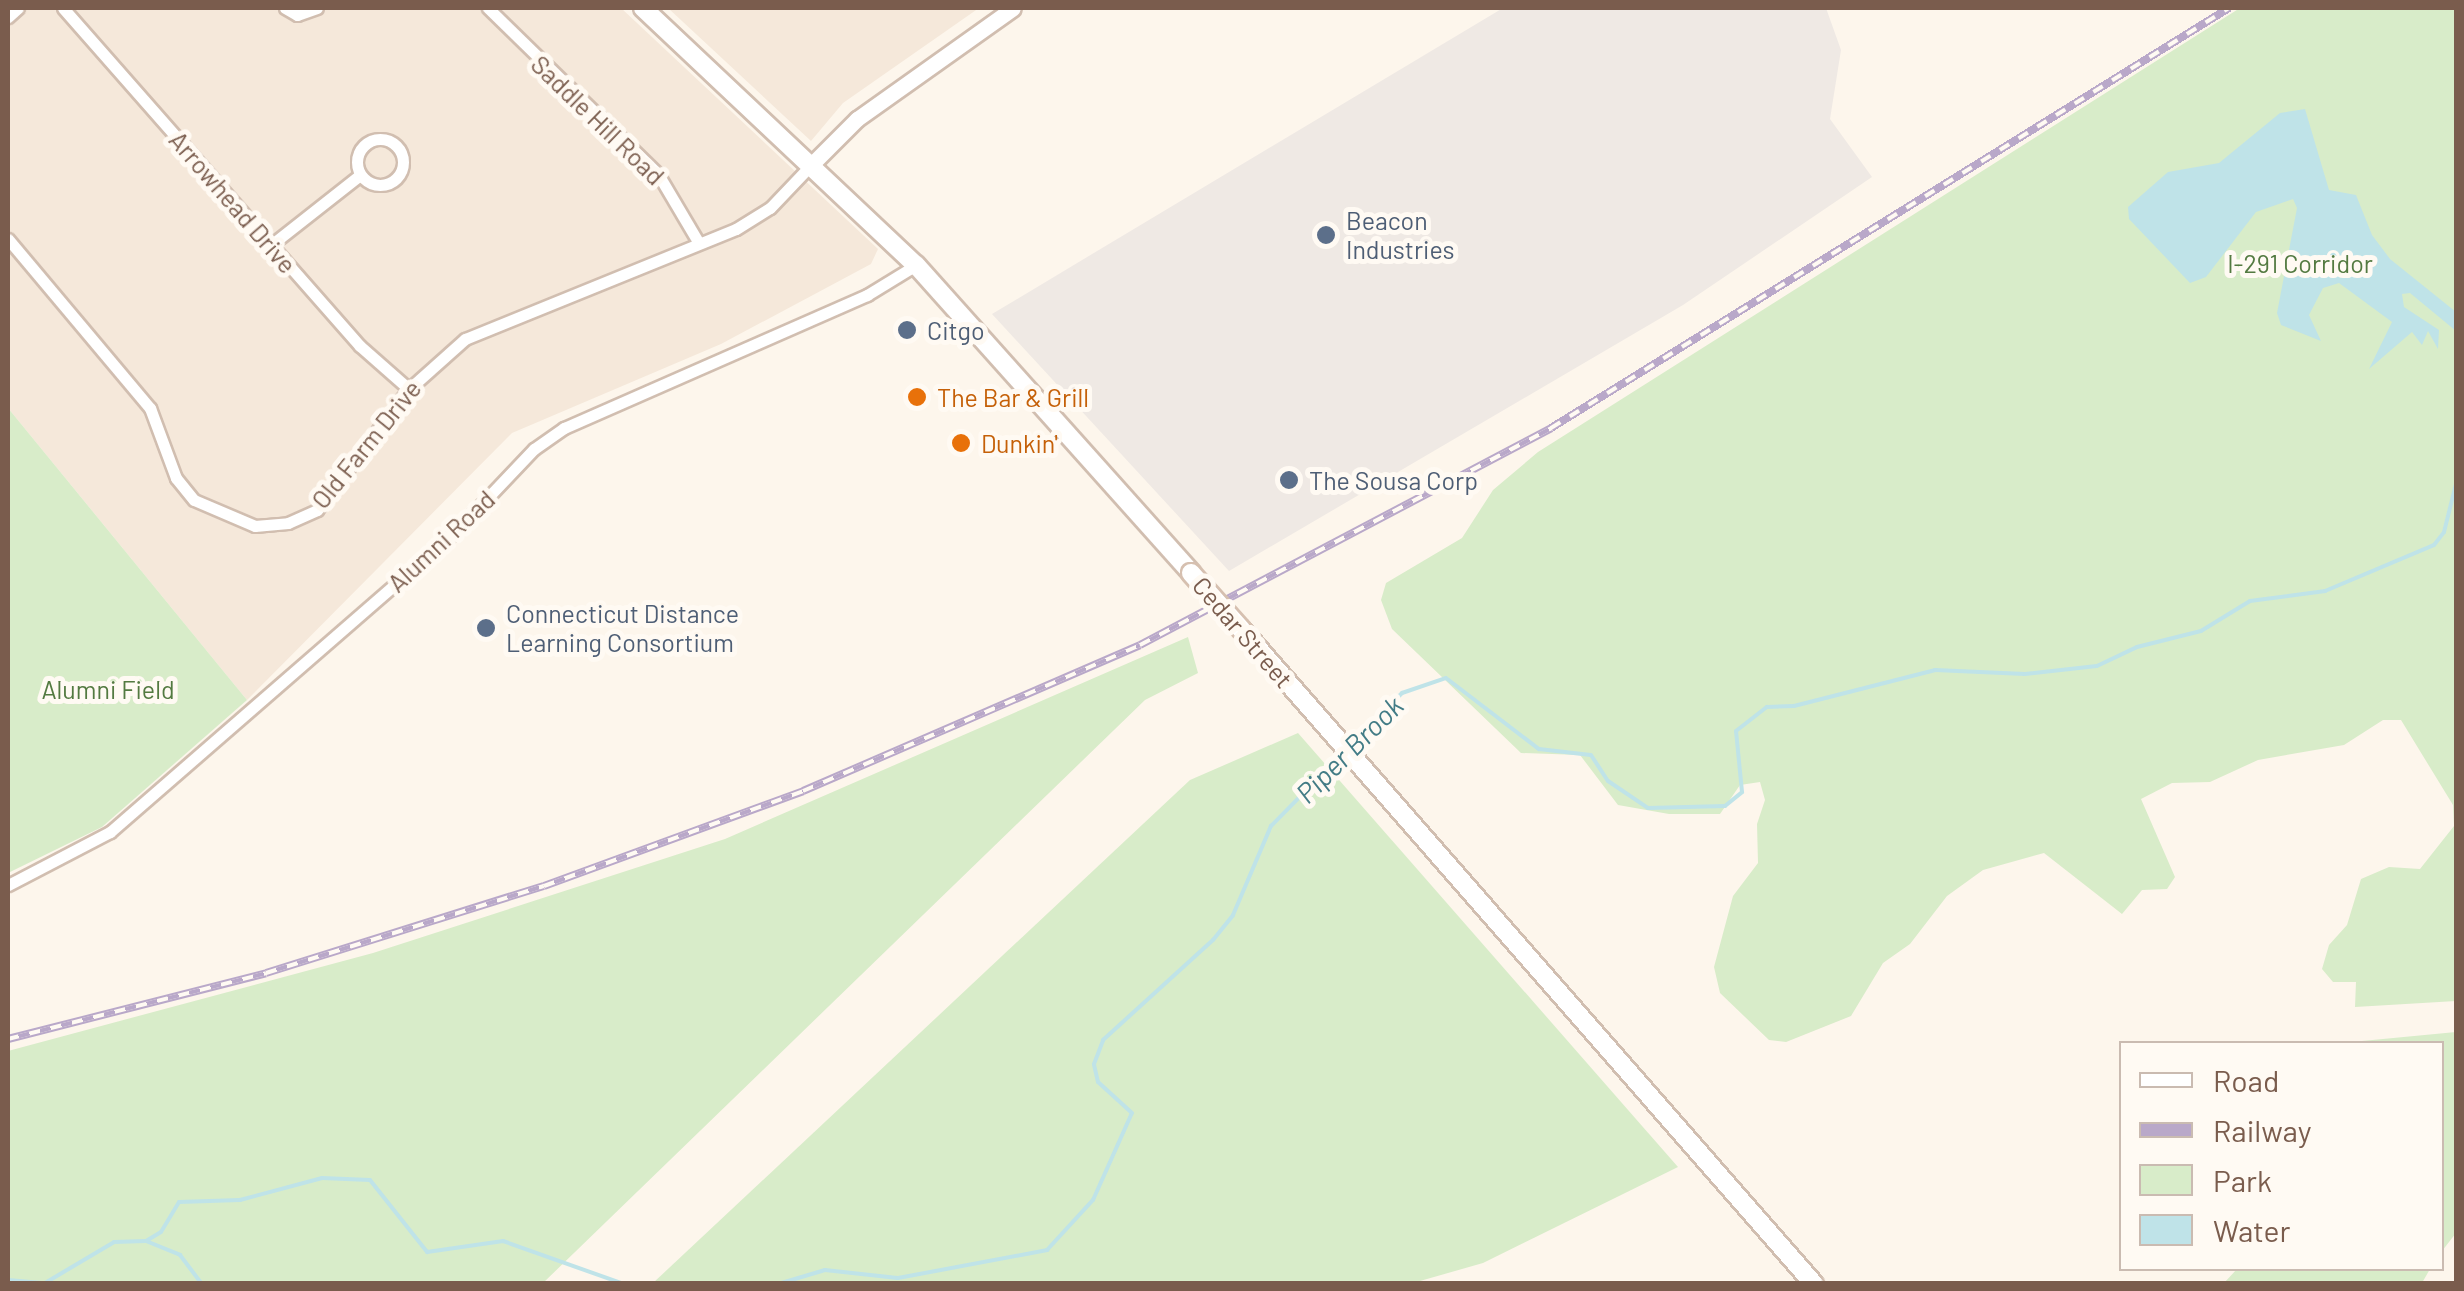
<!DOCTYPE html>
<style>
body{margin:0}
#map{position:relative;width:2464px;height:1291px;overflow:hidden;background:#fdf6ec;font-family:Barlow,sans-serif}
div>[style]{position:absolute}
.residential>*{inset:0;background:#f5e8da}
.industrial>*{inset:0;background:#efe9e4}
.green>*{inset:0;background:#d8ecc9}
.water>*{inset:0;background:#bfe3e8}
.stream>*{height:4px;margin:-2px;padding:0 2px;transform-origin:2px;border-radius:2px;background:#bfe3e8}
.roads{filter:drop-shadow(2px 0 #d1beb0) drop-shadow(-2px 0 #d1beb0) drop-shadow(0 2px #d1beb0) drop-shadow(0 -2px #d1beb0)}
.minor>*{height:11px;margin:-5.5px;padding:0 5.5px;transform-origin:5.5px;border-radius:5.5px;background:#fff}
.minor>.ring{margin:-5.5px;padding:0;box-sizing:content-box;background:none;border:11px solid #fff;border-radius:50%}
.tertiary>*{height:15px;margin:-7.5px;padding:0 7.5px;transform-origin:7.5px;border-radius:7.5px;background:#fff}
.secondary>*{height:18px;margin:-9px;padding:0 9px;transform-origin:9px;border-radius:9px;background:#fff}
.rail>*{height:8px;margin-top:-4px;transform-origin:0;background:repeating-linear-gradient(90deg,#fffaf3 0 11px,#b9a8c9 0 22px);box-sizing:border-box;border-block:2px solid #b9a8c9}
.bridges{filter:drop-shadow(2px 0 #d6c0b0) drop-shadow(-2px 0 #d6c0b0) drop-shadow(0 2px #d6c0b0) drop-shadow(0 -2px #d6c0b0)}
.secondary-bridge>*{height:18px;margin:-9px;padding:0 9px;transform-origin:9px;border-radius:9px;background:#fff}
.dots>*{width:28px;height:28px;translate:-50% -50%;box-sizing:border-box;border:5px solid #fffaf3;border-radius:50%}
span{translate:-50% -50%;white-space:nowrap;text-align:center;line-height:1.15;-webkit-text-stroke:10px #fffaf3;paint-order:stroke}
.street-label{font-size:25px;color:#7a5c4d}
.service-label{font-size:25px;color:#4e5e75}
.left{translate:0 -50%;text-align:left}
.park-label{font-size:25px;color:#537a41}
.food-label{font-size:25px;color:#c56008}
.water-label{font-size:28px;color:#437c86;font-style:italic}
.frame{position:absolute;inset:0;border:10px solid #7a5c4d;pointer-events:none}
.legend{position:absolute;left:2119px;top:1041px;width:325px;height:230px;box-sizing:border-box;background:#fffaf3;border:2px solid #cabbb1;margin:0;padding:12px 18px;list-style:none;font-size:30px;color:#7a5c4d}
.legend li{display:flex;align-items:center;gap:20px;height:50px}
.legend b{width:50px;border:2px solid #cabbb1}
</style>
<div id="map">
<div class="residential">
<div style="clip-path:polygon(8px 8px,621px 8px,878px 249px,871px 264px,721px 344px,512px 433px,247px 700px,8px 408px)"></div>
<div style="clip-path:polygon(668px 8px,979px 8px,843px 103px,811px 141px)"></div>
</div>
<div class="industrial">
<div style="clip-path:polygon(1503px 8px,1826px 8px,1841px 50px,1830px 119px,1872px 177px,1683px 305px,1229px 571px,992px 314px)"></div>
</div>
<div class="green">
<div style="clip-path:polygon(2240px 8px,2456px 8px,2456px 1001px,2355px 1007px,2356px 982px,2333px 982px,2322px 969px,2329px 945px,2347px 925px,2361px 879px,2389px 867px,2420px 869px,2454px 826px,2453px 805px,2401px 720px,2383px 720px,2344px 745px,2258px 760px,2210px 782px,2172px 783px,2141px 799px,2175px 877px,2167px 889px,2142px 890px,2122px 914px,2044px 853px,1983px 870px,1947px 896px,1910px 944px,1883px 963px,1851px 1016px,1786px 1042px,1769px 1040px,1720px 993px,1714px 967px,1733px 896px,1758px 863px,1757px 824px,1765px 800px,1760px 782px,1740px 785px,1720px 814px,1669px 814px,1618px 805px,1580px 755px,1521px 753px,1392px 629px,1381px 600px,1386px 583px,1462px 538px,1493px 490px,1538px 452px)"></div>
<div style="clip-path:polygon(8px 408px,247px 700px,102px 827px,8px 873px)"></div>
<div style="clip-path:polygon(1188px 637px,1198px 673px,1145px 700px,543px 1283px,8px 1283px,8px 1051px,373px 953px,725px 839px)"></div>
<div style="clip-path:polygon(1298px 733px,1678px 1167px,1483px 1263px,1413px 1283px,653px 1283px,1190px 780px)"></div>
<div style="clip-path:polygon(2456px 1032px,2456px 1233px,2442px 1251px,2442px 1044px,2341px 1043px)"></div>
<div style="clip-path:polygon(2237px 1269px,2237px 1268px,2430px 1269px,2422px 1283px,2224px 1283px)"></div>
</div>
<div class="water">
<div style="clip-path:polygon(2305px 109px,2329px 190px,2356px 195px,2372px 235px,2390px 259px,2456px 312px,2456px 331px,2410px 293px,2402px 294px,2404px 307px,2439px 330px,2438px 349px,2428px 331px,2422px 345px,2412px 332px,2369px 369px,2392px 322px,2339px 283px,2323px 288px,2309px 315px,2321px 341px,2281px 325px,2277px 313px,2297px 208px,2293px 199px,2256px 212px,2206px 277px,2190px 283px,2129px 219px,2128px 207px,2168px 172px,2219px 163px,2280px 113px)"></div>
</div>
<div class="stream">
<div style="left:1349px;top:746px;width:75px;rotate:-45deg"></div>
<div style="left:1402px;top:693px;width:46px;rotate:-18.8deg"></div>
<div style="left:1446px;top:678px;width:117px;rotate:37.4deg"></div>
<div style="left:1539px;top:749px;width:52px;rotate:6.6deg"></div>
<div style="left:1591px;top:755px;width:31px;rotate:57deg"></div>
<div style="left:1608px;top:781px;width:48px;rotate:34deg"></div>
<div style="left:1648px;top:808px;width:77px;rotate:-1.5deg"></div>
<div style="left:1725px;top:806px;width:22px;rotate:-39deg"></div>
<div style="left:1742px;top:792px;width:61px;rotate:-95.6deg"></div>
<div style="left:1736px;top:731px;width:39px;rotate:-38deg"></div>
<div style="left:1767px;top:707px;width:27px;rotate:-2deg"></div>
<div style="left:1794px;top:706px;width:146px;rotate:-14.3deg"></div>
<div style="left:1935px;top:670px;width:90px;rotate:2.5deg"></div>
<div style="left:2025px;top:674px;width:72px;rotate:-6.3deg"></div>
<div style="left:2097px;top:666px;width:44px;rotate:-25.4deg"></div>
<div style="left:2137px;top:647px;width:66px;rotate:-14deg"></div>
<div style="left:2201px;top:631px;width:57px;rotate:-31.5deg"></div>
<div style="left:2250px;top:601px;width:76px;rotate:-7.6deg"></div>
<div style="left:2325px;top:591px;width:118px;rotate:-22.9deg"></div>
<div style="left:2434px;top:545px;width:16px;rotate:-52deg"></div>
<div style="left:2444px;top:532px;width:49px;rotate:-76deg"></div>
<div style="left:146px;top:1241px;width:37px;rotate:22deg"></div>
<div style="left:180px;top:1255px;width:36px;rotate:53deg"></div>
<div style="left:8px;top:1280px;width:37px;rotate:5deg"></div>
<div style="left:45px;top:1283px;width:80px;rotate:-30.7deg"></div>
<div style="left:114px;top:1242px;width:32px;rotate:-2deg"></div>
<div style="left:146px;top:1241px;width:17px;rotate:-31deg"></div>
<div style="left:161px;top:1232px;width:35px;rotate:-59deg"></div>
<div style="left:179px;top:1202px;width:61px;rotate:-1.9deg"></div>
<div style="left:240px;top:1200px;width:85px;rotate:-15deg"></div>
<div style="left:322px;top:1178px;width:48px;rotate:2.4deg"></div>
<div style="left:370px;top:1180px;width:92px;rotate:51.6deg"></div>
<div style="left:427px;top:1252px;width:77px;rotate:-8.2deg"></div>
<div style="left:503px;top:1241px;width:128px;rotate:19.6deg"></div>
<div style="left:778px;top:1284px;width:49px;rotate:-16.6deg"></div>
<div style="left:825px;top:1270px;width:73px;rotate:6.3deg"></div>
<div style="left:898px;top:1278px;width:152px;rotate:-10.6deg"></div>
<div style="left:1047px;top:1250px;width:68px;rotate:-47.4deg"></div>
<div style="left:1093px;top:1200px;width:95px;rotate:-65.9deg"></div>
<div style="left:1132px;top:1113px;width:46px;rotate:-137.6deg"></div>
<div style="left:1098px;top:1082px;width:18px;rotate:-103deg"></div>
<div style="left:1094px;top:1064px;width:26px;rotate:-69deg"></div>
<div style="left:1103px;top:1040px;width:149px;rotate:-42.3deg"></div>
<div style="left:1213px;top:940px;width:32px;rotate:-51deg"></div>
<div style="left:1233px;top:915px;width:97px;rotate:-66.9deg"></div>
<div style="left:1271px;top:826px;width:103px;rotate:-45.4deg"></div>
</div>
<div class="roads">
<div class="minor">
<div style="left:63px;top:8px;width:450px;rotate:48.7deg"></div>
<div style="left:360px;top:346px;width:65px;rotate:41.3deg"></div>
<div style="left:285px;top:8px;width:14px;rotate:30deg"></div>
<div style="left:297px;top:15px;width:21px;rotate:-19deg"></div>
<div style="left:488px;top:8px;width:238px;rotate:44.3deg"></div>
<div style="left:658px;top:174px;width:77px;rotate:59.4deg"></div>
<div style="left:8px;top:17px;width:13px;rotate:-42deg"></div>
<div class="ring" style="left:357px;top:139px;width:35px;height:35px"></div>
<div style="left:8px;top:239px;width:221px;rotate:50deg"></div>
<div style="left:150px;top:408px;width:75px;rotate:69.6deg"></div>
<div style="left:176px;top:478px;width:28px;rotate:51deg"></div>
<div style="left:194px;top:500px;width:66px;rotate:23.1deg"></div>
<div style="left:255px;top:526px;width:33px;rotate:-5deg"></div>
<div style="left:288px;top:523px;width:32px;rotate:-24deg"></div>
<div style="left:317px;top:510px;width:152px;rotate:-52.8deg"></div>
<div style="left:409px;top:389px;width:75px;rotate:-41.8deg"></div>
<div style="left:465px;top:339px;width:292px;rotate:-22.1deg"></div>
<div style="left:736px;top:229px;width:40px;rotate:-32deg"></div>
<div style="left:770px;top:208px;width:59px;rotate:-46.4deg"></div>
<div style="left:271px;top:245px;width:113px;rotate:-38.2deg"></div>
<div style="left:8px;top:885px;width:115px;rotate:-27.5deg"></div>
<div style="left:110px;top:832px;width:460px;rotate:-41deg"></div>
<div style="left:457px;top:530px;width:112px;rotate:-46.5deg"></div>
<div style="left:534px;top:449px;width:37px;rotate:-35deg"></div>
<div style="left:564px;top:428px;width:331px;rotate:-23.7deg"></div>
<div style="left:867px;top:295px;width:57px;rotate:-31.5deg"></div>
</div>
<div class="tertiary">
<div style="left:811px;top:165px;width:65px;rotate:-45deg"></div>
<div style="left:857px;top:119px;width:191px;rotate:-35.4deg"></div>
</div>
<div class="secondary">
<div style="left:643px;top:8px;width:375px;rotate:43.3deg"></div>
<div style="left:916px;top:265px;width:413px;rotate:48.2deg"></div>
<div style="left:1242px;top:630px;width:869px;rotate:48.83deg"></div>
</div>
</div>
<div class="rail">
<div style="left:8px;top:1039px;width:266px;rotate:-14.3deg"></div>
<div style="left:266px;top:973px;width:291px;rotate:-17.4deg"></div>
<div style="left:544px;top:886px;width:276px;rotate:-20.1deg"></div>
<div style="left:803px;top:791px;width:367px;rotate:-23.4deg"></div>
<div style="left:1140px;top:645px;width:465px;rotate:-27.8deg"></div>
<div style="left:1551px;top:428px;width:798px;rotate:-31.78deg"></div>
</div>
<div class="bridges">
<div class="secondary-bridge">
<div style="left:1191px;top:573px;width:76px;rotate:48.2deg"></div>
</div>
</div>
<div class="dots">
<div style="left:1326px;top:235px;background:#5c6f8a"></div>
<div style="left:907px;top:330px;background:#5c6f8a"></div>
<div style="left:917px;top:397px;background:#e8710a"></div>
<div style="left:961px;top:443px;background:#e8710a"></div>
<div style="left:1289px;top:480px;background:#5c6f8a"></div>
<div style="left:486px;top:628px;background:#5c6f8a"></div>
</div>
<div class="street-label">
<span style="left:598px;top:120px;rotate:44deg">Saddle Hill Road</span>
<span style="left:233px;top:202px;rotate:49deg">Arrowhead Drive</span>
<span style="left:366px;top:444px;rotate:-51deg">Old Farm Drive</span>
<span style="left:441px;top:541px;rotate:-43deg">Alumni Road</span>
<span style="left:1243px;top:632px;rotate:49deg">Cedar Street</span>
</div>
<div class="service-label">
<span class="left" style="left:1346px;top:235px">Beacon<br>Industries</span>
<span class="left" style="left:927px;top:330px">Citgo</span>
<span class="left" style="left:1309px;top:480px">The Sousa Corp</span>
<span class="left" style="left:506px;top:628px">Connecticut Distance<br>Learning Consortium</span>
</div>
<div class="park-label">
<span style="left:2300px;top:263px">I-291 Corridor</span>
<span style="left:108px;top:689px">Alumni Field</span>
</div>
<div class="food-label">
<span class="left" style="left:937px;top:397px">The Bar &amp; Grill</span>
<span class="left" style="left:981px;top:443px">Dunkin'</span>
</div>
<div class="water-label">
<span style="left:1349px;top:749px;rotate:-45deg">Piper Brook</span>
</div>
<div class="frame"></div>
<ul class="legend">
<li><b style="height:12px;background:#fff"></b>Road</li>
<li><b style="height:12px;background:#b9a8c9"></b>Railway</li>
<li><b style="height:28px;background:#d8ecc9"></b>Park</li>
<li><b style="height:28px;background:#bfe3e8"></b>Water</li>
</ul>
</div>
